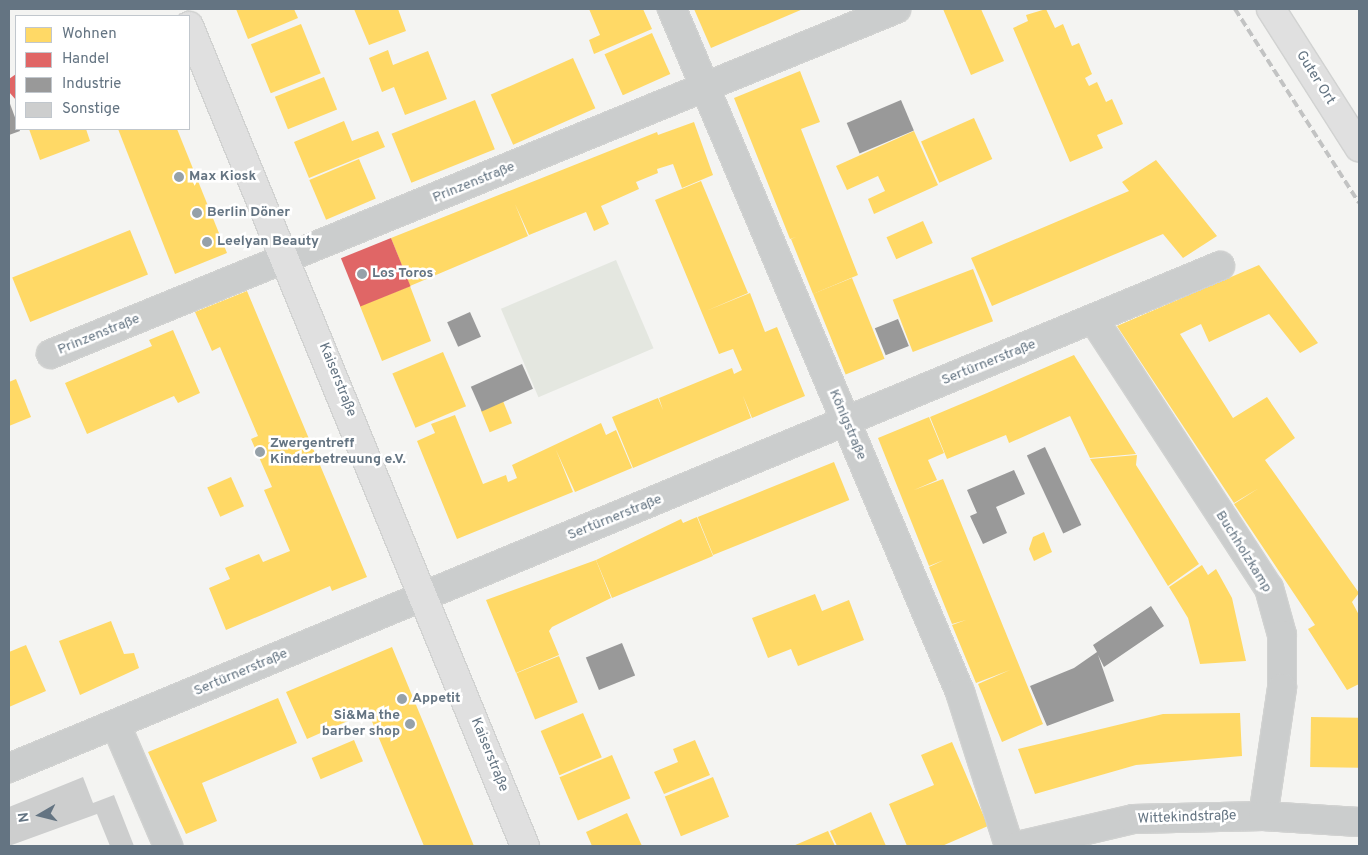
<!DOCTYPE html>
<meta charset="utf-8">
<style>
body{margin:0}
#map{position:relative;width:1368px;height:855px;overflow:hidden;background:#f4f4f2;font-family:Overpass,sans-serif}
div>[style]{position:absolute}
.green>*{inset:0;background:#e4e7e0;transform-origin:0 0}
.homes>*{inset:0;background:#ffd966;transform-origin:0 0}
.shops>*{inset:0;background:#e06666;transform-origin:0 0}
.industry>*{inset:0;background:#999;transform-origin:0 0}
.building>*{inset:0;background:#cdcece}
.roads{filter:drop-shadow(1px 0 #d1d2d1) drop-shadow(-1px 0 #d1d2d1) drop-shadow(0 1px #d1d2d1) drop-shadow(0 -1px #d1d2d1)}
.minor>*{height:28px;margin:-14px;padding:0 14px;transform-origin:14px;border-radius:14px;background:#cbcdcd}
.major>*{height:28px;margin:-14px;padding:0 14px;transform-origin:14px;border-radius:14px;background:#e0e0e0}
.rail>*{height:4px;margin-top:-2px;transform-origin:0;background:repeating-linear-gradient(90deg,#c2c3c3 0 8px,transparent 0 12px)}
.dots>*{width:14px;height:14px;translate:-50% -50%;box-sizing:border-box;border:2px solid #fff;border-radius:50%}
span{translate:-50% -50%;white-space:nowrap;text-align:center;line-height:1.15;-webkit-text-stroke:5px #fff;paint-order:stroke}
.street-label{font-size:14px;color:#647482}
.poi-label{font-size:14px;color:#647482;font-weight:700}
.left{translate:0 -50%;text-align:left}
.right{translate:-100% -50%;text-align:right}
.frame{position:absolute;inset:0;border:10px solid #647482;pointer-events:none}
.legend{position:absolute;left:15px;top:15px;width:175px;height:115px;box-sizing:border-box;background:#fff;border:1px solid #c1c7cd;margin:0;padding:6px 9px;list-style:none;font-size:15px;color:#647482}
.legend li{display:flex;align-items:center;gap:10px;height:25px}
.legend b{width:25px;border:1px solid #c1c7cd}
.north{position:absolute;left:15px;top:790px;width:50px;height:50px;-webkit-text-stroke:4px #fff;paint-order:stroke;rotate:262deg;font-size:14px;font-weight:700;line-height:20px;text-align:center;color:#647482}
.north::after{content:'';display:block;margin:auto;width:18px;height:22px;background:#647482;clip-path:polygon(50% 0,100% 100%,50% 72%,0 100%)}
</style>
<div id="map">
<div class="green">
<div style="left:616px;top:260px;width:96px;height:125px;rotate:67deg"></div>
</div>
<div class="homes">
<div style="clip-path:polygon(236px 9px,294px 9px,298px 18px,248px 39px)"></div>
<div style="clip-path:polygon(354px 9px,398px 9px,406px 31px,369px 45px)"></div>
<div style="clip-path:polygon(589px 9px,643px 9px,652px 29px,594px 54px,589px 40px,600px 35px)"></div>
<div style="clip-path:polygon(694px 9px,803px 9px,711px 48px)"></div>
<div style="clip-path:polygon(943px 9px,981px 9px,1004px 61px,971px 75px)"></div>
<div style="clip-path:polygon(1046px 9px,1055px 28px,1063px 24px,1072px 46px,1079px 43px,1092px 74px,1085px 78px,1089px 86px,1097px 82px,1106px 102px,1112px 99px,1123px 124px,1097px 135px,1103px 148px,1070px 162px,1013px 28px,1028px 21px,1026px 15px)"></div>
<div style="left:301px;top:24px;width:53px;height:54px;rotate:68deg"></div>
<div style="left:652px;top:33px;width:45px;height:52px;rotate:66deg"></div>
<div style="clip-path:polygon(388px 50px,393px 65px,428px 51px,447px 99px,405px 115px,394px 87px,382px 92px,369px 58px)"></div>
<div style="left:573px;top:58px;width:55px;height:90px;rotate:66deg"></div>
<div style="clip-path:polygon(800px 71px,820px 122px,801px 129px,858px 275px,813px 294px,791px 239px,796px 237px,790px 239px,734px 98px)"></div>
<div style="left:324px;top:77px;width:35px;height:53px;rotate:68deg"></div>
<div style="left:475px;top:100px;width:53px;height:90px;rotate:68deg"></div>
<div style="left:974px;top:118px;width:45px;height:58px;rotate:66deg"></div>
<div style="clip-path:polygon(344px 121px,352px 141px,378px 131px,385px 147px,309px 178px,294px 142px)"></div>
<div style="clip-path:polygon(694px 122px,713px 175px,682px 188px,673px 164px,657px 169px,658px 173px,636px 182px,639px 189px,601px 206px,609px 224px,594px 231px,586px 212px,529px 235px,515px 204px,528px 236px,410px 286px,431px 341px,382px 361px,360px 306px,410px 286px,391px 238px,657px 132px,658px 135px)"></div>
<div style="clip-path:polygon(29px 129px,86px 129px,90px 141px,40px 160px)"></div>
<div style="clip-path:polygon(118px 129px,177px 129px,227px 253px,175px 274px)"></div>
<div style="clip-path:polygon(914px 131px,938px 185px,874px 214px,868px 199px,885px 191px,878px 176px,847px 190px,836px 166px)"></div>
<div style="left:359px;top:159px;width:43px;height:54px;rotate:67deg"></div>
<div style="clip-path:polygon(1156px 160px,1217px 236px,1183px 258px,1163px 234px,992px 306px,971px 258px,1129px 191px,1122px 182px)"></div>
<div style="clip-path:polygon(701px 181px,748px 293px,706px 311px,750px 293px,765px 332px,777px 327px,805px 396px,752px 418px,743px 396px,751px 418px,633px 468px,612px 417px,658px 398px,663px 410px,659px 398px,732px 368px,734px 374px,742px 370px,733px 349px,719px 354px,655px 200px)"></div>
<div style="left:923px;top:221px;width:24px;height:40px;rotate:66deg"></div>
<div style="left:130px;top:230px;width:48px;height:127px;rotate:68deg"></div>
<div style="clip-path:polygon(1259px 265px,1318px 343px,1300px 353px,1269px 314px,1209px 342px,1201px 324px,1180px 334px,1233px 418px,1267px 397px,1295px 438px,1265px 460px,1359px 593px,1352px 602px,1359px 615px,1359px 684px,1347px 690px,1308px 629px,1315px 625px,1234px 504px,1259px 488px,1234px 503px,1117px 326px)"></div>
<div style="left:973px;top:269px;width:56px;height:86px;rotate:69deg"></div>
<div style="left:852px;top:278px;width:87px;height:42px;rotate:68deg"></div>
<div style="clip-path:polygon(247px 291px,367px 577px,332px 591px,330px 586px,226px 630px,209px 588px,230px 579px,225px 568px,259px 554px,263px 562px,290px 551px,264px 490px,272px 487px,251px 439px,258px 436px,220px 347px,212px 351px,195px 312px)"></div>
<div style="clip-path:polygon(173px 330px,200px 393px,178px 403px,174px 396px,87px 434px,65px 383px,152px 346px,149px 340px)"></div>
<div style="left:443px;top:352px;width:59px;height:55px;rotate:67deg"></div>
<div style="clip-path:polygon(1074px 355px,1136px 454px,1090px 458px,1070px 416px,1009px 443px,1006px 435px,947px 459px,930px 417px,987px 393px,995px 413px,987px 393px)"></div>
<div style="clip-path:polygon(16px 379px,31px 417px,9px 426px,9px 382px)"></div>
<div style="left:503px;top:401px;width:24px;height:24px;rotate:68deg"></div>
<div style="clip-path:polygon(455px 415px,483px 484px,506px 475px,508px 482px,517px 478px,512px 465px,601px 423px,606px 435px,616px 430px,632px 468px,575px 492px,556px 450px,573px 492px,457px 539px,417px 441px,435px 433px,431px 424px)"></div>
<div style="clip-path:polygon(929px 417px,944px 453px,928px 460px,937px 480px,914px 490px,943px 479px,1043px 724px,1002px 742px,978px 684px,1010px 670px,976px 683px,952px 625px,966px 620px,952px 624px,929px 567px,944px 560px,929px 566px,878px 438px)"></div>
<div style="clip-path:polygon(1137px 455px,1136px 465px,1199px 564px,1168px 586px,1090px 459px)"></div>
<div style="left:834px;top:462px;width:41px;height:147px;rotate:68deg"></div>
<div style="left:231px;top:477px;width:32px;height:26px;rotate:66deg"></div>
<div style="clip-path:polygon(697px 517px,713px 556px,612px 598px,596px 560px,681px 519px,683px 523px)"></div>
<div style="clip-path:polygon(1044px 532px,1052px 552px,1034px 561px,1029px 549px,1033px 537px)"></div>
<div style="clip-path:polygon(596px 560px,611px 598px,552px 627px,549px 631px,559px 655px,516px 673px,486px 600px)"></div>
<div style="clip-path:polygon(1202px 565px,1208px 575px,1216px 569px,1232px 598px,1246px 661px,1200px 664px,1188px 618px,1169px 587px)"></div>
<div style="clip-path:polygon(815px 594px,822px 611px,849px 600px,864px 640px,798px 666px,791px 649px,768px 658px,752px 618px)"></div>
<div style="clip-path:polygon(111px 621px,124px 654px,134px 653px,139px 668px,80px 695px,59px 641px)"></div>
<div style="clip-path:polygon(26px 645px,46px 691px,9px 707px,9px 652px)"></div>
<div style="clip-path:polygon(392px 647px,431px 741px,474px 846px,424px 846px,368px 712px,307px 739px,286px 692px)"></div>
<div style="left:559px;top:656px;width:50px;height:46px;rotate:68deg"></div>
<div style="clip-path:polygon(278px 698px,297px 743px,202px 783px,217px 821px,186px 834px,148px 752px)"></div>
<div style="left:583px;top:713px;width:48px;height:46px;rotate:67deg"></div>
<div style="clip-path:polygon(1240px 713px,1242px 756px,1136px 765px,1035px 794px,1018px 749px,1163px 714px)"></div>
<div style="left:1311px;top:717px;width:48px;height:50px;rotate:1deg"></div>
<div style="left:354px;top:740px;width:23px;height:46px;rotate:67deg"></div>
<div style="clip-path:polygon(695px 740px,710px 775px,664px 794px,654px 772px,678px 762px,673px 749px)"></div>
<div style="clip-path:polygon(952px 742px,988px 826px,942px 846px,907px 846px,889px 804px,934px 785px,921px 755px)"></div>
<div style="left:612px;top:755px;width:47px;height:57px;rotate:67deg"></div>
<div style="left:713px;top:777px;width:43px;height:52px;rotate:68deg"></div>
<div style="clip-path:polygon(871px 812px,886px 846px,837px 846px,830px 831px)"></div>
<div style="clip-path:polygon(627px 813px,642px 846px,592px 846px,586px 832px)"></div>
<div style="clip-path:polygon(828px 831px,835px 846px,793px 846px)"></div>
</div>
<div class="shops">
<div style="clip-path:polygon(16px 74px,16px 100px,9px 92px,9px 79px)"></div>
<div style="left:391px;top:238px;width:52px;height:54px;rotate:68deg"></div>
</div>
<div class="industry">
<div style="left:901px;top:100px;width:33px;height:59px;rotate:67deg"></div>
<div style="clip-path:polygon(9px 101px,20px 131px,9px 135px)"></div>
<div style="left:470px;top:312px;width:27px;height:25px;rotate:66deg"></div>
<div style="left:898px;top:319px;width:29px;height:25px;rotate:68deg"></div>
<div style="left:522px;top:364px;width:27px;height:56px;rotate:66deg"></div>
<div style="left:1045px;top:447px;width:86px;height:20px;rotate:65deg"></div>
<div style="clip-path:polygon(1014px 470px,1025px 494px,996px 507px,1007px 533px,983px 544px,970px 516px,977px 513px,967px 490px)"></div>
<div style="clip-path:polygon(1151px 606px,1164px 626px,1104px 667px,1098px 655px,1114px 701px,1047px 726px,1030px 686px,1074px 668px,1097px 652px,1093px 645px)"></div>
<div style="left:622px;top:643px;width:35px;height:39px;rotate:68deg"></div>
</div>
<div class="building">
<div style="clip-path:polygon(83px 777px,93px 803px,114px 795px,134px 846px,110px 846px,97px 814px,9px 846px,9px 807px)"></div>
</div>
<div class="roads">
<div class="minor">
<div style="left:672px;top:9px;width:741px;rotate:67.14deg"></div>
<div style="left:960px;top:692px;width:162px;rotate:72.3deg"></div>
<div style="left:1094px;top:320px;width:320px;rotate:56.9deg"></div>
<div style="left:1269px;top:588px;width:49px;rotate:74.5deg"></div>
<div style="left:1282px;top:635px;width:53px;rotate:90deg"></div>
<div style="left:1282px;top:688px;width:129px;rotate:98.4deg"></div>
<div style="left:51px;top:354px;width:913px;rotate:-22.21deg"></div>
<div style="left:116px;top:725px;width:132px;rotate:66.7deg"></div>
<div style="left:9px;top:768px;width:1311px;rotate:-22.52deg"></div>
<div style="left:1018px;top:846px;width:118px;rotate:-13.2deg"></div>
<div style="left:1133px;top:819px;width:130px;rotate:-1.3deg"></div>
<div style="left:1263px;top:816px;width:96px;rotate:3.6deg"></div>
</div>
<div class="major">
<div style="left:1271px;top:9px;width:164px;rotate:57.5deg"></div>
<div style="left:189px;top:26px;width:886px;rotate:67.72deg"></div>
</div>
</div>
<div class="rail">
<div style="left:1235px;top:9px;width:230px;rotate:57.4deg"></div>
</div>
<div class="dots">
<div style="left:179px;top:177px;background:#96a1a9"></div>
<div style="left:197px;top:213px;background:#96a1a9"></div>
<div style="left:207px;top:242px;background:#96a1a9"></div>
<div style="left:362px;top:274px;background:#96a1a9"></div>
<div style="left:260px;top:452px;background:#96a1a9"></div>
<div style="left:402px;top:699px;background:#96a1a9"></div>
<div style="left:410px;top:724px;background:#96a1a9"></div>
</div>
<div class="street-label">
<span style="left:1315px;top:78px;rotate:58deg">Guter Ort</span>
<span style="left:474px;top:183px;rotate:-22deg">Prinzenstraße</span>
<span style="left:99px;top:335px;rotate:-22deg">Prinzenstraße</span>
<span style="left:989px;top:363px;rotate:-22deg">Sertürnerstraße</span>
<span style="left:337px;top:380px;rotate:68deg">Kaiserstraße</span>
<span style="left:847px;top:425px;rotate:67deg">Königstraße</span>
<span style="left:615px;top:518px;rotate:-22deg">Sertürnerstraße</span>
<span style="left:1243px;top:552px;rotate:58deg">Buchholzkamp</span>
<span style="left:241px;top:673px;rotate:-23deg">Sertürnerstraße</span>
<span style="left:489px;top:755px;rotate:68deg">Kaiserstraße</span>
<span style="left:1187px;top:818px;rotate:-2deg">Wittekindstraße</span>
</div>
<div class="poi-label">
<span class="left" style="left:189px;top:177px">Max Kiosk</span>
<span class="left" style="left:207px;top:213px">Berlin Döner</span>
<span class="left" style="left:217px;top:242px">Leelyan Beauty</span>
<span class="left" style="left:372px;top:274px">Los Toros</span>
<span class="left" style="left:270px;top:452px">Zwergentreff<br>Kinderbetreuung e.V.</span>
<span class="left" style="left:412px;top:699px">Appetit</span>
<span class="right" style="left:400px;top:724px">Si&amp;Ma the<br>barber shop</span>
</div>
<div class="frame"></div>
<ul class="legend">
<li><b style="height:14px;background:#ffd966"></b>Wohnen</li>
<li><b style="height:14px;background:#e06666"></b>Handel</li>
<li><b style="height:14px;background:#999"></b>Industrie</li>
<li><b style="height:14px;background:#cdcece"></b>Sonstige</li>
</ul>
<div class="north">N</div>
</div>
